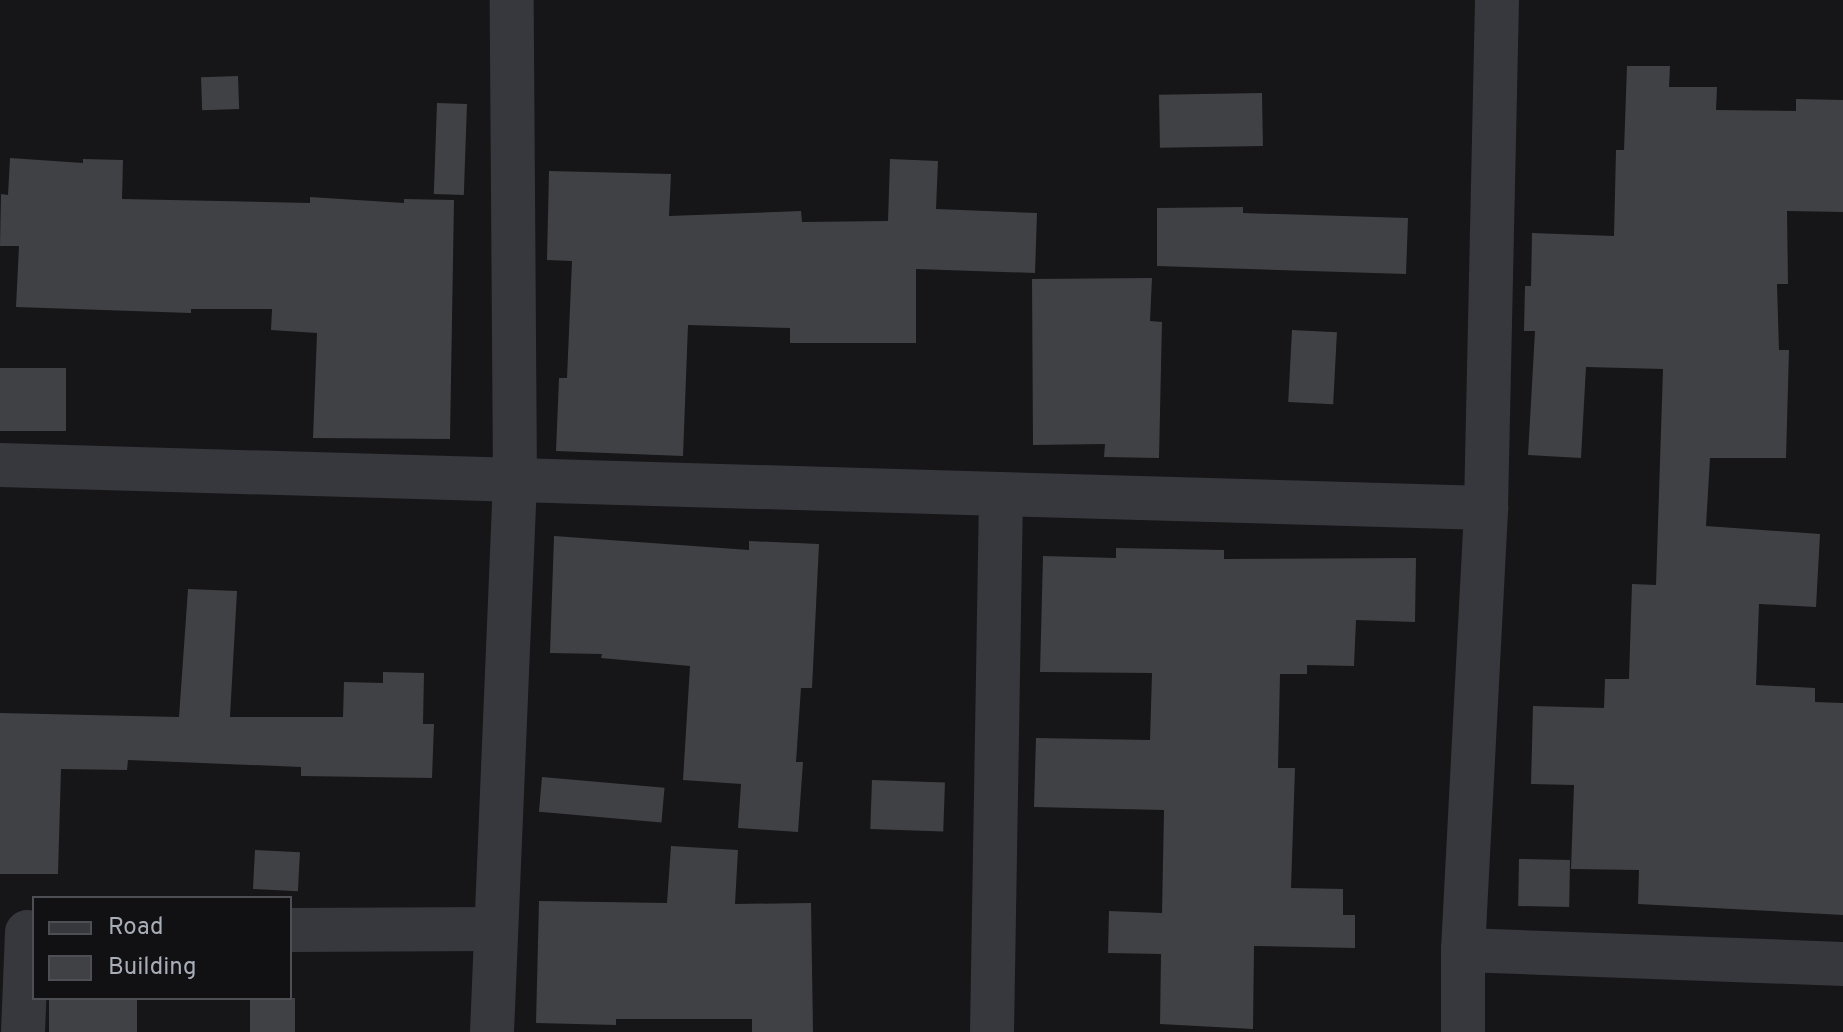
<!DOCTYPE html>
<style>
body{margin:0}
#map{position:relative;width:1843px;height:1032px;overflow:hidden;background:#161618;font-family:Overpass,sans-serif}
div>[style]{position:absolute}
.building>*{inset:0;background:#404145;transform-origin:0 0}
.minor>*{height:44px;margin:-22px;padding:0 22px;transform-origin:22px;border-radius:22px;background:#37383d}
span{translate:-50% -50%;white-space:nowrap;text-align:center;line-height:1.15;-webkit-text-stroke:7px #111113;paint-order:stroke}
.legend{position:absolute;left:32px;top:896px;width:260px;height:104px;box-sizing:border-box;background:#111113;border:2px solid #4d4f55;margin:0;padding:10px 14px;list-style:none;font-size:24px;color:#a8adb8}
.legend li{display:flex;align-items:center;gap:16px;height:40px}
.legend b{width:40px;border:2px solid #4d4f55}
</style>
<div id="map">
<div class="building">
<div style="clip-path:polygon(1627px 66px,1670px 66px,1669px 87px,1717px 87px,1716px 110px,1796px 111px,1796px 99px,1843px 100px,1843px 212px,1787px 211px,1788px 284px,1777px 284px,1779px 350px,1789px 350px,1786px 458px,1710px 458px,1706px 526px,1820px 534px,1816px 607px,1759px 604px,1756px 685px,1815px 688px,1815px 702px,1843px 703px,1843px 915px,1638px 904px,1639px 870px,1571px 869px,1574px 785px,1531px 784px,1533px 706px,1604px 708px,1605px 679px,1629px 679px,1632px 584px,1656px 585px,1663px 369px,1586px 367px,1581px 458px,1528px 455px,1535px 331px,1524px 331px,1525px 286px,1531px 286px,1532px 233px,1614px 236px,1616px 150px,1624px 150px)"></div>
<div style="left:238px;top:76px;width:33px;height:37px;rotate:88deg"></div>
<div style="left:1262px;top:93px;width:53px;height:103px;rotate:89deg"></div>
<div style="left:437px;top:103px;width:30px;height:91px;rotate:2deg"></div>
<div style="clip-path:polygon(10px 158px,83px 163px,83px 159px,123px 160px,122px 199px,310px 203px,310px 197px,404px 203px,404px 199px,454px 200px,450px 439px,313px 438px,317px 333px,271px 330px,272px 309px,191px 309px,191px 313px,16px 307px,19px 246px,0 246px,1px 194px,8px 195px)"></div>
<div style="clip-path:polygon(890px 159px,938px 161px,936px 209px,1037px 213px,1035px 273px,916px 269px,916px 343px,790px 343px,790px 328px,688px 325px,683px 456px,556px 451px,559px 378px,567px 378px,572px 261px,547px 260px,549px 171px,671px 174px,669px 216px,801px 211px,802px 222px,888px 221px)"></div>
<div style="clip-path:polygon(1243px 207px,1243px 213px,1408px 218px,1406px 274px,1157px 266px,1157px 208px)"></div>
<div style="clip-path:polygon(1152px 278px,1150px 321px,1162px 322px,1159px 458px,1104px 457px,1105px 444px,1033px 445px,1032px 279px)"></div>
<div style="left:1292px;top:330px;width:45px;height:72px;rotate:3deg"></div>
<div style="left:0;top:368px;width:66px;height:63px"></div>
<div style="clip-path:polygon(554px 536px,749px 550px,749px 541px,819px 544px,812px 688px,801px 688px,796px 762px,803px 762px,798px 832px,738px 828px,741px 784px,683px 780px,690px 666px,601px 658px,602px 654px,550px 653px)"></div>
<div style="clip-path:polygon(1116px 548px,1224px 550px,1224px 559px,1416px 558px,1415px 622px,1356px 620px,1354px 666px,1307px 665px,1307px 674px,1280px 674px,1278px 768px,1295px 768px,1291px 888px,1343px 889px,1343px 915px,1355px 915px,1355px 948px,1254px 946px,1253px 1029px,1160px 1024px,1161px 954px,1108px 953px,1109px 911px,1162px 913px,1164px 810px,1034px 807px,1036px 738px,1150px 740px,1152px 673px,1040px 672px,1043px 556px,1116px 558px)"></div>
<div style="clip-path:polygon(188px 589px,237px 591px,230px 717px,343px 717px,344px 682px,383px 683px,383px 672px,424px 673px,423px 724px,434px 724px,432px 778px,301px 776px,301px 767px,128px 760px,127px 770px,61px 769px,58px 874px,0 874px,0 713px,179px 717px)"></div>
<div style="left:542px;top:777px;width:123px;height:35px;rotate:5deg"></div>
<div style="left:872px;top:780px;width:73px;height:49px;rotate:2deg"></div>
<div style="clip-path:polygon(671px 846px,738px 850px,735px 904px,811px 903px,813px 1032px,752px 1032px,752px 1019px,616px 1019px,616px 1025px,536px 1023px,539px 901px,667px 903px)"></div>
<div style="left:255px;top:850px;width:45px;height:39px;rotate:3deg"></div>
<div style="left:1519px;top:859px;width:51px;height:47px;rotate:1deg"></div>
<div style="left:49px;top:998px;width:88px;height:34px"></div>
<div style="left:250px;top:998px;width:45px;height:34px"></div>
</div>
<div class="minor">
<div style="left:0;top:465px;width:1487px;rotate:1.66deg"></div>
<div style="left:290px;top:930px;width:204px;rotate:-0.3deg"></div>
<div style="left:1463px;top:950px;width:380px;rotate:2.1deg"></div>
<div style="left:23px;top:1032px;width:100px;rotate:-87.7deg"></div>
<div style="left:492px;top:1032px;width:552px;rotate:-87.61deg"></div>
<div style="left:515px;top:480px;width:480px;rotate:-90.4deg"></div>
<div style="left:992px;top:1032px;width:537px;rotate:-89.04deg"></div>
<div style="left:1463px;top:1032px;width:82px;rotate:-90deg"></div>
<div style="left:1463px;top:950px;width:443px;rotate:-87deg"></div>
<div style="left:1486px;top:508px;width:508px;rotate:-88.76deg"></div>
</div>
<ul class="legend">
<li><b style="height:10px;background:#37383d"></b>Road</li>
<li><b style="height:22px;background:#404145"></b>Building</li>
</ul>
</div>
